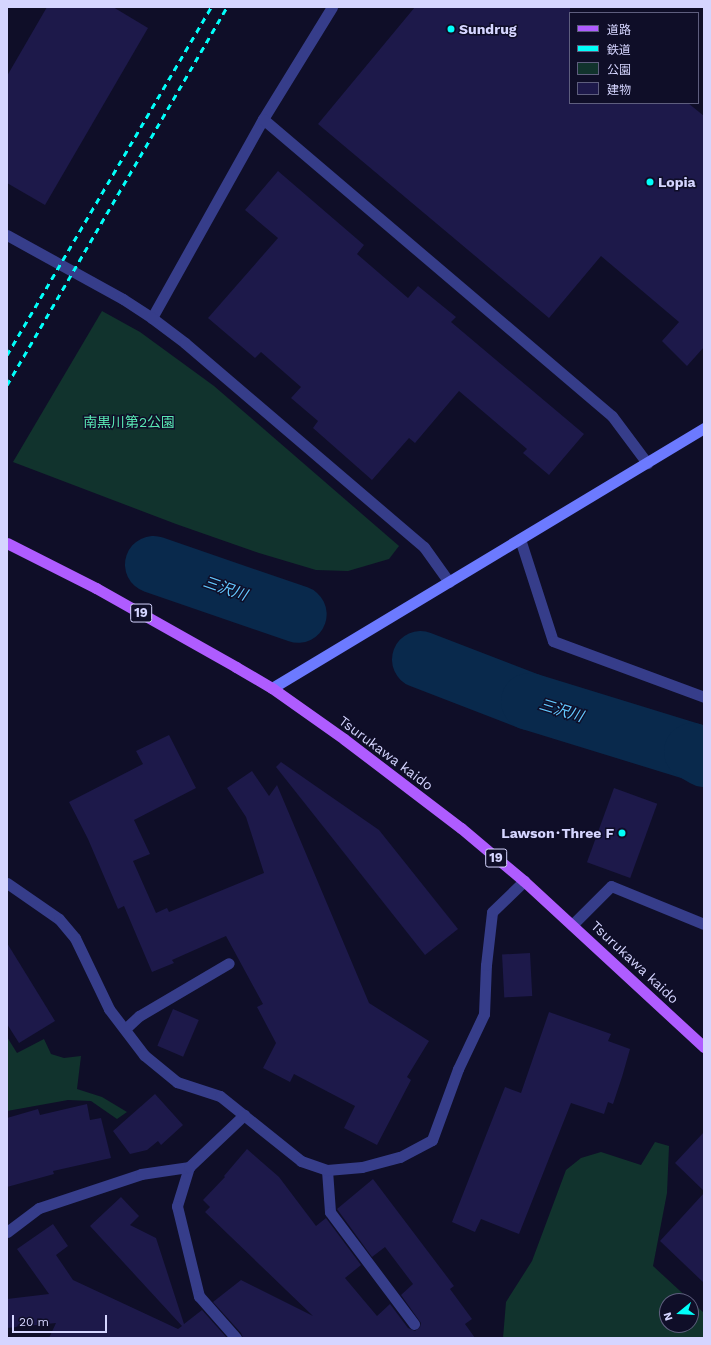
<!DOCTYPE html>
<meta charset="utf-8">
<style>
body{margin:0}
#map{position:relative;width:711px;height:1345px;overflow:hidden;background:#0f0e28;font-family:"Work Sans","Noto Sans JP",sans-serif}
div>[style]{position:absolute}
.green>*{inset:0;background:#11332d}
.river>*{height:57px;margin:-28.5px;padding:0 28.5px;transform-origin:28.5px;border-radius:28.5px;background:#09294c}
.building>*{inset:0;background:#1d194a;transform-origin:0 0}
.service>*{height:11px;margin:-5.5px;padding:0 5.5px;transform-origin:5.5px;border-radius:5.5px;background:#363d8a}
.minor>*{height:11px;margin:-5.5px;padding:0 5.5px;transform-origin:5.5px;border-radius:5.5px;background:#363d8a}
.secondary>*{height:11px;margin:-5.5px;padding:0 5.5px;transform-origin:5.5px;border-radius:5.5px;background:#6c7aff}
.primary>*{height:11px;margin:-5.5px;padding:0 5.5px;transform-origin:5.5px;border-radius:5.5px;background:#af5cff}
.rail>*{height:3px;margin-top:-1.5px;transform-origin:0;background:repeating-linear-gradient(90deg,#01fffa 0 6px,transparent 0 11px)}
.dots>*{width:11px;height:11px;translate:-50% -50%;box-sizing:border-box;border:2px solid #0f0e28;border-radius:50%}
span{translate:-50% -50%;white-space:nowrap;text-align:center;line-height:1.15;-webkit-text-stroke:3px #0f0e28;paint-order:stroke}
.shield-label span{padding:1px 3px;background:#0f0e28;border:1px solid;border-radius:3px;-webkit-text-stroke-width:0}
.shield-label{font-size:13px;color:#d5d5ff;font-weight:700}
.poi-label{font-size:14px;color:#d5d5ff;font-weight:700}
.left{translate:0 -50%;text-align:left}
.right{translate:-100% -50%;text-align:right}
.park-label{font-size:14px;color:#59e7b3}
.street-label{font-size:14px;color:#d5d5ff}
.water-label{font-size:15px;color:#63c9ff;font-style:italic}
.frame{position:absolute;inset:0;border:8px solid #d5d5ff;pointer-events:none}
.legend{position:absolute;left:569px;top:12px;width:130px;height:92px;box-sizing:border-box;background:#0f0e28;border:1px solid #5e5e7e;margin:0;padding:5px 7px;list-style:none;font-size:12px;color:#d5d5ff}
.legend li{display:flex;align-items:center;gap:8px;height:20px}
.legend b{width:20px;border:1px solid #5e5e7e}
.north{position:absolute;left:659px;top:1293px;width:40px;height:40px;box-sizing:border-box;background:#0f0e28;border:1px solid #5e5e7e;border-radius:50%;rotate:252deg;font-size:11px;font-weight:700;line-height:16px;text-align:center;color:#d5d5ff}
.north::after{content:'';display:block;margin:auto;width:14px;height:18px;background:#01fffa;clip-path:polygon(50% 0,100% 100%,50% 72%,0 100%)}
.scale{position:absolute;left:12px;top:1315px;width:95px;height:18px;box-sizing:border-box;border:2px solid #d5d5ff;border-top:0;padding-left:5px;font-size:12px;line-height:14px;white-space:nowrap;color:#d5d5ff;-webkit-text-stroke:3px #0f0e28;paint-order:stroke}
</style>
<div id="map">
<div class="green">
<div style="clip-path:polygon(102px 311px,140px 332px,214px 386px,399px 546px,389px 559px,348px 571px,316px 570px,259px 553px,176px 524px,13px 462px)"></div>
<div style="clip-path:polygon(7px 1037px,17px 1053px,44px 1039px,51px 1054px,64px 1058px,81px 1056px,77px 1089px,102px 1097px,127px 1112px,117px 1119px,91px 1101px,68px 1100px,7px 1111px)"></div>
<div style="clip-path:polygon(evenodd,655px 1142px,669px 1146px,667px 1193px,653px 1266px,704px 1313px,704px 1338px,503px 1338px,506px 1302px,532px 1261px,566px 1170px,581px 1158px,601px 1152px,641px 1165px,655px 1142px,667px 1301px,691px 1301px,691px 1325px,667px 1325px,667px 1301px)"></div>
</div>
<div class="river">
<div style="left:153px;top:564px;width:153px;rotate:19deg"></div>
<div style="left:420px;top:659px;width:117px;rotate:21.1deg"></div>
<div style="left:529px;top:701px;width:170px;rotate:17.1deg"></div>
<div style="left:692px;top:751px;width:14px;rotate:30deg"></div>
</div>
<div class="building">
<div style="clip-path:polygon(47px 7px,113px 7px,148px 28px,45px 205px,7px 183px,7px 76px)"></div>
<div style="clip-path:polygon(415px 7px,570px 7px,570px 103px,688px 103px,704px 116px,704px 347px,687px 366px,662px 341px,679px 322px,601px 256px,549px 318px,318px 124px)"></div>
<div style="clip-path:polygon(278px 171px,364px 245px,357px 254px,408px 298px,418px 286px,456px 317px,451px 322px,584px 434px,549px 475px,523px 453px,527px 449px,459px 391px,415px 443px,409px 438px,372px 480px,313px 428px,318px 421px,291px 398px,301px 387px,261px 352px,255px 358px,208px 318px,278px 238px,245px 210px)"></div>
<div style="clip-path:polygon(169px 735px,196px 788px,134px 820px,150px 854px,133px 861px,156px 913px,167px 908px,169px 912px,264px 873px,246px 817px,227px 788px,252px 771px,269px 796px,277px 785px,369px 1003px,429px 1041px,407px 1077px,411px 1080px,377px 1145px,344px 1128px,355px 1106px,294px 1074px,290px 1082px,263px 1068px,276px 1043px,257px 1007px,263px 1004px,226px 936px,172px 960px,174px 963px,152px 972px,124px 906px,118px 909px,88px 839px,69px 802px,143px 764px,136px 751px)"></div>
<div style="clip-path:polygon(281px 762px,379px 830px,458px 929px,425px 955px,276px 767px)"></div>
<div style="left:614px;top:788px;width:46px;height:79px;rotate:20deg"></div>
<div style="clip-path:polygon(7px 943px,55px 1021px,19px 1043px,7px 1024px)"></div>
<div style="left:530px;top:953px;width:43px;height:28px;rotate:87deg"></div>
<div style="left:173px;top:1009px;width:28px;height:40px;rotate:23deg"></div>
<div style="clip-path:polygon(549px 1012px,611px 1034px,608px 1041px,630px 1049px,622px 1077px,613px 1104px,608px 1102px,604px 1114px,571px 1103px,519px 1234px,481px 1219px,475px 1232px,452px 1222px,505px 1087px,521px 1093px)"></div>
<div style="clip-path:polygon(155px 1094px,183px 1125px,161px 1145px,158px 1141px,147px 1150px,130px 1154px,113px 1131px)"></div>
<div style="clip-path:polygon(87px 1104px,90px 1120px,101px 1118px,111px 1158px,53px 1171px,54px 1174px,7px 1187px,7px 1118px,38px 1109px,40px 1115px)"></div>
<div style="clip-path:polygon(704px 1132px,704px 1191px,675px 1163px)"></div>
<div style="clip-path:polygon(247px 1149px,279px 1177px,316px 1226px,326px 1218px,361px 1265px,345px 1278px,377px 1316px,390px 1304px,408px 1328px,415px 1331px,420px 1327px,421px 1323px,401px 1295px,413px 1284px,385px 1247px,372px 1257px,337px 1209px,373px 1179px,454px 1286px,450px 1289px,472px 1319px,465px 1324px,475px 1338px,243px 1338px,241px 1333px,213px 1302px,241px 1280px,313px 1316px,205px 1212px,210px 1207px,203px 1200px,225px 1177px,224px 1176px)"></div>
<div style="clip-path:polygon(704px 1193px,704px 1283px,660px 1241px)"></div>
<div style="clip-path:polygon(121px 1197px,139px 1216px,130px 1225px,156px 1238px,184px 1324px,202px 1310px,227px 1338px,49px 1338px,56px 1323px,7px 1328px,7px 1299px,49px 1294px,17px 1249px,53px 1224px,68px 1246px,56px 1255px,73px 1280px,178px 1329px,182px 1326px,90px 1226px)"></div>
</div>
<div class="service">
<div style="left:572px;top:925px;width:55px;rotate:-45deg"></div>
<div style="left:611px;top:886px;width:100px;rotate:22.2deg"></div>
<div style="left:125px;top:1029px;width:19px;rotate:-43deg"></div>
<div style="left:139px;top:1016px;width:104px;rotate:-30.5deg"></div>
<div style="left:189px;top:1167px;width:41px;rotate:107.1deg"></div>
<div style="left:177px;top:1206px;width:93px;rotate:76.3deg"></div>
<div style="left:199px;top:1296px;width:56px;rotate:48.6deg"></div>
<div style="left:327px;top:1170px;width:42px;rotate:85.9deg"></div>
<div style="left:330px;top:1212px;width:140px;rotate:53.1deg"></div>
</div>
<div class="minor">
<div style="left:332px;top:7px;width:132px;rotate:121.6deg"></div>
<div style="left:263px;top:119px;width:228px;rotate:119.2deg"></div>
<div style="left:152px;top:318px;width:41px;rotate:37.1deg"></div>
<div style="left:185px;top:343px;width:314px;rotate:40.5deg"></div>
<div style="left:424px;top:547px;width:43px;rotate:54.5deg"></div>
<div style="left:263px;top:119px;width:458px;rotate:40.4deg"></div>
<div style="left:612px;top:416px;width:59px;rotate:53.3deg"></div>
<div style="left:7px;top:235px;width:132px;rotate:28.9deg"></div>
<div style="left:123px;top:299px;width:35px;rotate:33deg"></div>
<div style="left:520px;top:539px;width:107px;rotate:72.1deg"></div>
<div style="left:553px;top:641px;width:161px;rotate:20.3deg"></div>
<div style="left:7px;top:883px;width:63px;rotate:34.7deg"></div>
<div style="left:59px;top:919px;width:25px;rotate:50deg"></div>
<div style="left:75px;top:938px;width:79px;rotate:64.4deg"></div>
<div style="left:109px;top:1009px;width:58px;rotate:52.7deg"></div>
<div style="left:144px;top:1055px;width:43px;rotate:39.3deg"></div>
<div style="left:177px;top:1082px;width:45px;rotate:18deg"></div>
<div style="left:220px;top:1096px;width:104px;rotate:38.7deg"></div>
<div style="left:301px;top:1161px;width:28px;rotate:19deg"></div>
<div style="left:327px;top:1170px;width:35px;rotate:-5deg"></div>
<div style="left:362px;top:1167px;width:39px;rotate:-15deg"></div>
<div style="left:400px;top:1157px;width:36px;rotate:-28deg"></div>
<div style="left:432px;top:1140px;width:76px;rotate:-69.9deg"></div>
<div style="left:458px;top:1069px;width:61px;rotate:-64.7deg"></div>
<div style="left:484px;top:1014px;width:49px;rotate:-87.7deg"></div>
<div style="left:486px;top:965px;width:53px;rotate:-83.5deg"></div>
<div style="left:492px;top:912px;width:45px;rotate:-44.1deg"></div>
<div style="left:7px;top:1232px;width:40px;rotate:-37deg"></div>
<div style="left:39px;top:1208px;width:108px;rotate:-18.4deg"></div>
<div style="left:141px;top:1174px;width:49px;rotate:-8.3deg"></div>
<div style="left:189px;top:1167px;width:76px;rotate:-43.4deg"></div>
</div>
<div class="secondary">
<div style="left:272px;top:688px;width:504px;rotate:-31.04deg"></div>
</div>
<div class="primary">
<div style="left:7px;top:543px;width:100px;rotate:26.8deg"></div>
<div style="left:96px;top:588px;width:161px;rotate:29.4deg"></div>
<div style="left:236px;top:667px;width:42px;rotate:30.3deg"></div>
<div style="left:272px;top:688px;width:88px;rotate:35.3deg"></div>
<div style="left:344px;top:739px;width:147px;rotate:37.3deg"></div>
<div style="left:461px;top:828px;width:82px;rotate:40.1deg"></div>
<div style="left:524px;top:881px;width:245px;rotate:42.7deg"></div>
</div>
<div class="rail">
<div style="left:7px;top:355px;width:403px;rotate:-59.6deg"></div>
<div style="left:7px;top:385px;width:437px;rotate:-59.8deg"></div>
</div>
<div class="dots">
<div style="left:451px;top:29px;background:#01fffa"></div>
<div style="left:650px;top:182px;background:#01fffa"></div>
<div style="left:622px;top:833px;background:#01fffa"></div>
</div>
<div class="shield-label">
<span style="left:141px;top:613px">19</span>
<span style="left:496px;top:858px">19</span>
</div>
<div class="poi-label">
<span class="left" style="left:459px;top:29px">Sundrug</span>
<span class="left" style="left:658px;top:182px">Lopia</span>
<span class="right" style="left:614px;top:833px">Lawson･Three F</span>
</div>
<div class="park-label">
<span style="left:129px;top:422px">南黒川第2公園</span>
</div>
<div class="street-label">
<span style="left:386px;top:753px;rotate:37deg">Tsurukawa kaido</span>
<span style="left:635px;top:962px;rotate:43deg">Tsurukawa kaido</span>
</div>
<div class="water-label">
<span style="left:225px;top:589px;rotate:19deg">三沢川</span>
<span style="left:561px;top:711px;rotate:17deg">三沢川</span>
</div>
<div class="frame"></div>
<ul class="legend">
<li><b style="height:5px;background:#af5cff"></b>道路</li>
<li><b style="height:5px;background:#01fffa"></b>鉄道</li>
<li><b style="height:11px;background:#11332d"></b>公園</li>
<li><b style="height:11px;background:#1d194a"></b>建物</li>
</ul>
<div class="north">N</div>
<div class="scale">20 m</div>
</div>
